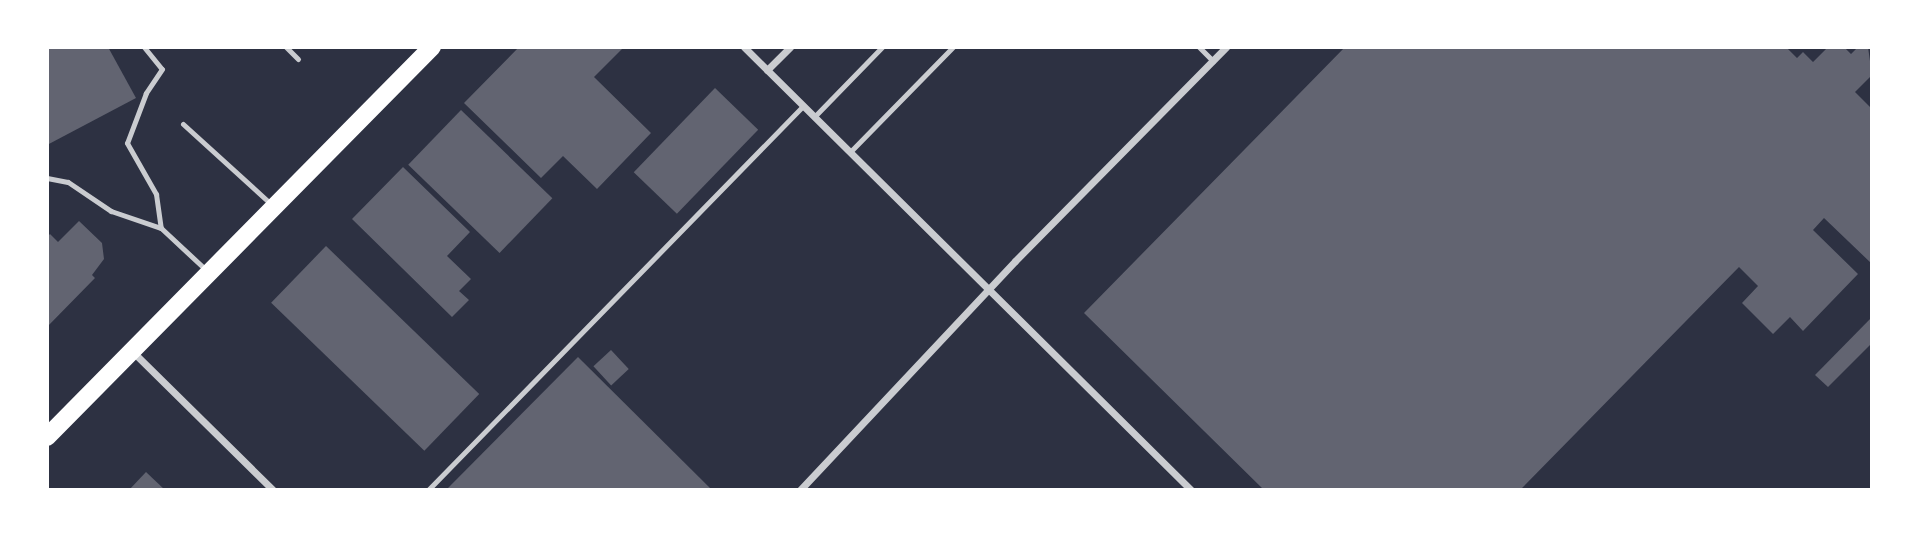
<!DOCTYPE html>
<style>
body{margin:0}
#map{position:relative;width:1919px;height:537px;overflow:hidden;background:#2d3142;font-family:"Roboto Serif",serif}
div>[style]{position:absolute}
.building>*{inset:0;background:#626471;transform-origin:0 0}
.service>*{height:5px;margin:-2.5px;padding:0 2.5px;transform-origin:2.5px;border-radius:2.5px;background:#caccd0}
.minor>*{height:7px;margin:-3.5px;padding:0 3.5px;transform-origin:3.5px;border-radius:3.5px;background:#caccd0}
.primary>*{height:18px;margin:-9px;padding:0 9px;transform-origin:9px;border-radius:9px;background:#fff}
span{translate:-50% -50%;white-space:nowrap;text-align:center;line-height:1.15;-webkit-text-stroke:5px #fff;paint-order:stroke}
.frame{position:absolute;inset:0;border:49px solid #fff;pointer-events:none}
</style>
<div id="map">
<div class="building">
<div style="clip-path:polygon(47px 47px,108px 47px,136px 98px,47px 145px)"></div>
<div style="clip-path:polygon(519px 47px,624px 47px,594px 77px,651px 133px,597px 189px,563px 156px,541px 178px,464px 103px)"></div>
<div style="clip-path:polygon(1345px 47px,1786px 47px,1797px 58px,1803px 52px,1813px 62px,1828px 47px,1844px 47px,1851px 54px,1858px 47px,1868px 47px,1872px 75px,1855px 92px,1872px 109px,1872px 264px,1824px 218px,1813px 230px,1858px 274px,1803px 331px,1790px 317px,1773px 334px,1742px 303px,1758px 286px,1739px 267px,1520px 490px,1264px 490px,1084px 313px)"></div>
<div style="left:715px;top:88px;width:60px;height:117px;rotate:44deg"></div>
<div style="left:461px;top:110px;width:127px;height:76px;rotate:44deg"></div>
<div style="clip-path:polygon(403px 167px,470px 232px,447px 256px,471px 279px,459px 291px,469px 300px,452px 317px,352px 219px)"></div>
<div style="clip-path:polygon(79px 221px,102px 243px,104px 259px,92px 275px,95px 278px,47px 327px,47px 237px,50px 234px,58px 242px)"></div>
<div style="left:326px;top:246px;width:213px;height:79px;rotate:44deg"></div>
<div style="clip-path:polygon(1872px 317px,1872px 343px,1828px 387px,1815px 375px)"></div>
<div style="left:611px;top:350px;width:26px;height:24px;rotate:47deg"></div>
<div style="clip-path:polygon(578px 357px,712px 490px,446px 490px)"></div>
<div style="clip-path:polygon(146px 472px,165px 490px,129px 490px)"></div>
</div>
<div class="service">
<div style="left:144px;top:47px;width:28px;rotate:51deg"></div>
<div style="left:162px;top:69px;width:29px;rotate:124deg"></div>
<div style="left:146px;top:93px;width:53px;rotate:110.8deg"></div>
<div style="left:127px;top:143px;width:59px;rotate:60.4deg"></div>
<div style="left:156px;top:194px;width:34px;rotate:82deg"></div>
<div style="left:161px;top:228px;width:62px;rotate:43deg"></div>
<div style="left:286px;top:47px;width:17px;rotate:45deg"></div>
<div style="left:1199px;top:47px;width:20px;rotate:45deg"></div>
<div style="left:814px;top:117px;width:98px;rotate:-45.8deg"></div>
<div style="left:183px;top:124px;width:120px;rotate:42.3deg"></div>
<div style="left:850px;top:152px;width:147px;rotate:-45.6deg"></div>
<div style="left:47px;top:178px;width:21px;rotate:11deg"></div>
<div style="left:68px;top:182px;width:52px;rotate:34deg"></div>
<div style="left:111px;top:211px;width:53px;rotate:18.8deg"></div>
<div style="left:428px;top:490px;width:537px;rotate:-45.68deg"></div>
</div>
<div class="minor">
<div style="left:744px;top:47px;width:629px;rotate:44.74deg"></div>
<div style="left:767px;top:70px;width:33px;rotate:-45deg"></div>
<div style="left:132px;top:351px;width:198px;rotate:44.6deg"></div>
<div style="left:800px;top:490px;width:314px;rotate:-46.8deg"></div>
<div style="left:1015px;top:261px;width:301px;rotate:-45.4deg"></div>
</div>
<div class="primary">
<div style="left:47px;top:437px;width:548px;rotate:-45.37deg"></div>
</div>
<div class="frame"></div>
</div>
